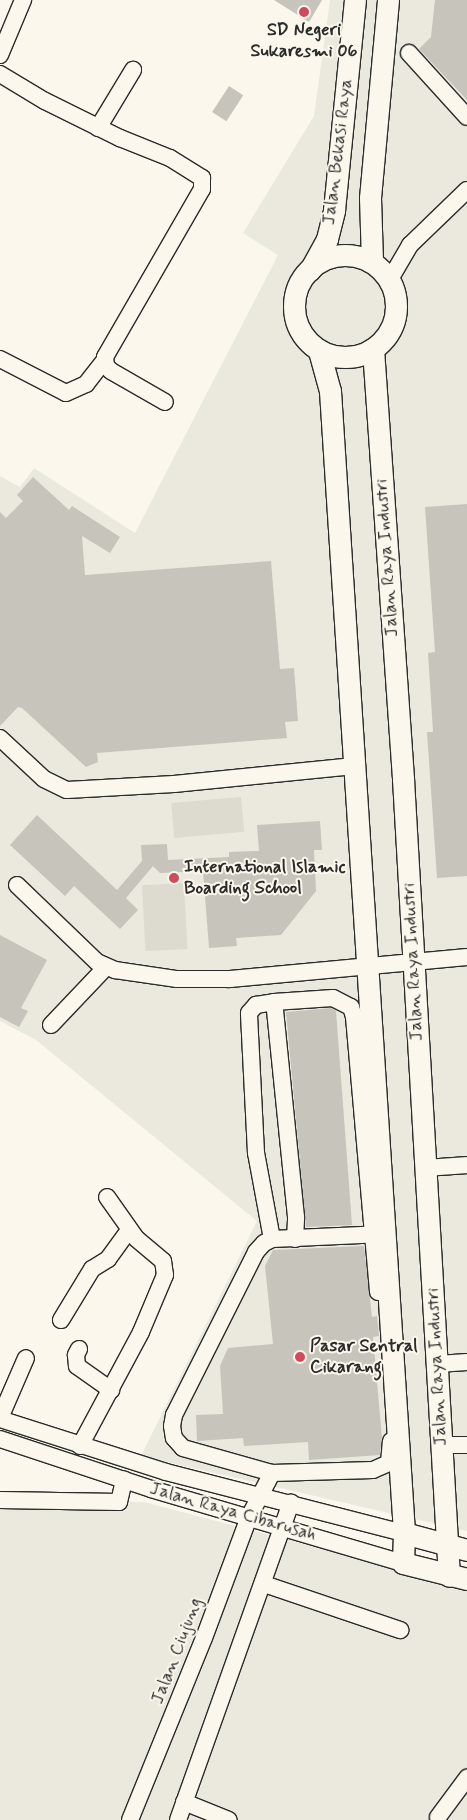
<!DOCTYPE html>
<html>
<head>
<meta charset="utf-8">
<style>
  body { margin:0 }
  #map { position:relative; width:467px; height:1820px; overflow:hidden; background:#fbf7ec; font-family:Mynerve,sans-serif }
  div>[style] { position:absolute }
  .built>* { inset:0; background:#ebe8de }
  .green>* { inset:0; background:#dddad0; transform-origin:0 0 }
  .building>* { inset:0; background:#c7c4bc; transform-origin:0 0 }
  .roads { filter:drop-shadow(1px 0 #2b2b2b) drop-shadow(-1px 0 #2b2b2b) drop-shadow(0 1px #2b2b2b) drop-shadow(0 -1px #2b2b2b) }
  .minor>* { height:16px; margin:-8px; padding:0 8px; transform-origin:8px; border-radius:8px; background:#fbf7ec }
  .major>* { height:21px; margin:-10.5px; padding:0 10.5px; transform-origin:10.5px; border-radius:10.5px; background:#fbf7ec }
  .major>.ring { margin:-10.5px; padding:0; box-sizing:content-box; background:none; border:21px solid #fbf7ec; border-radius:50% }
  .dots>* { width:14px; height:14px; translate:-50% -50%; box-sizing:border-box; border:2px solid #fbf7ec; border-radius:50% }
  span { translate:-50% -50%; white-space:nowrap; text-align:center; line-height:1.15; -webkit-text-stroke:4px #fbf7ec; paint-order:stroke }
  .poi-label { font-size:18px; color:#2b2b2b; font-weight:700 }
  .left { translate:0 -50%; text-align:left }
  .street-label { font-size:18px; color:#2b2b2b }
</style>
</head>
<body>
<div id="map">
  <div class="built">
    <div style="clip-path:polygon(330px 0,467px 0,467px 1531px,141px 1456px,257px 1221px,36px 1040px,0 1021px,0 476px,20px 487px,34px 468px,135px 533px,278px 255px,243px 233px,314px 116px)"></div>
    <div style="clip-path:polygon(0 1500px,144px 1502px,467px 1587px,467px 1820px,0 1820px)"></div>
  </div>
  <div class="green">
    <div style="left:241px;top:797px;width:35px;height:70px;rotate:85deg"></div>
    <div style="left:184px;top:883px;width:66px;height:42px;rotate:87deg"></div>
  </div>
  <div class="building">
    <div style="clip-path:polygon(274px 0,322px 0,309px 22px)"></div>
    <div style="clip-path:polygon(435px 0,467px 0,467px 100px,419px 49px,431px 37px)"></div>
    <div style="left:229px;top:86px;width:17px;height:31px;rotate:33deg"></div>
    <div style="clip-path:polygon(33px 477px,69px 510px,72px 506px,120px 537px,110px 553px,82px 536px,85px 575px,271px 561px,280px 669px,294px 668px,298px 721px,285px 722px,287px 738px,97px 753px,98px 762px,86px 767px,22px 708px,18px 707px,0 726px,0 512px,6px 518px,23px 501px,17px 495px)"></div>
    <div style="clip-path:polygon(467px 504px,467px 876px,437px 878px,427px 732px,433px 732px,428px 653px,435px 652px,425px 507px)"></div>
    <div style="clip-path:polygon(37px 815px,117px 890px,142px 861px,141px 845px,167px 844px,168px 860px,229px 857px,229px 852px,259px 851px,257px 825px,320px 821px,322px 850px,314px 850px,316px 891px,281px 935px,236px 938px,237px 946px,209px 948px,203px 871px,160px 873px,153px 866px,126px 898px,138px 910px,120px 929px,74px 886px,65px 896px,10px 845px)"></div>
    <div style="clip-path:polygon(0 935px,47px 960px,21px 1008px,28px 1011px,19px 1027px,0 1017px)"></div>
    <div style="clip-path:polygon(331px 1008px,336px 1011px,352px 1225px,306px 1227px,286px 1012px)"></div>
    <div style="clip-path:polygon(364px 1246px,372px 1317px,377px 1316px,379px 1336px,373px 1337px,382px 1438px,380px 1455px,309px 1460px,308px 1442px,244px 1446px,243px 1438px,197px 1441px,196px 1415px,223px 1414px,220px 1366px,228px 1348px,273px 1344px,265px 1266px,273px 1250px)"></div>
  </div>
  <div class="roads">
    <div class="minor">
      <div style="left:409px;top:53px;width:86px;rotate:47.8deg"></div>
      <div style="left:0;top:55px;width:60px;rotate:-67.3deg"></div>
      <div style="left:0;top:74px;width:52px;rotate:31deg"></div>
      <div style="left:45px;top:101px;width:84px;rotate:26.3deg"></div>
      <div style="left:120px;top:138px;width:54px;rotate:21.8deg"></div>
      <div style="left:170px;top:158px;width:38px;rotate:32deg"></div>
      <div style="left:202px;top:178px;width:11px;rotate:90deg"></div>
      <div style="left:202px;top:189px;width:194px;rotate:120deg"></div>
      <div style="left:105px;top:357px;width:9px;rotate:84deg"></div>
      <div style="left:106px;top:366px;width:7px;rotate:45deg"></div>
      <div style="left:111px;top:371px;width:62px;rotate:29.9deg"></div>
      <div style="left:98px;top:128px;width:68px;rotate:-58.9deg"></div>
      <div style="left:389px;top:281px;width:42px;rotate:-59.7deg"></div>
      <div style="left:410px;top:245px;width:79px;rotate:-44deg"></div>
      <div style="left:0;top:359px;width:74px;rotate:27.3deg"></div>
      <div style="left:66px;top:393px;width:22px;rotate:-24deg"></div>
      <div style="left:86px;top:384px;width:29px;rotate:-52deg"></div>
      <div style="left:0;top:738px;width:60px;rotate:43deg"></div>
      <div style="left:44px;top:779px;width:25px;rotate:26deg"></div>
      <div style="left:67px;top:790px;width:107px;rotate:-3.2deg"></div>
      <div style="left:174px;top:784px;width:181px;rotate:-5.7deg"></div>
      <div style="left:17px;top:885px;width:111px;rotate:43.9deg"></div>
      <div style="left:97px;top:962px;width:20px;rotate:24deg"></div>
      <div style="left:115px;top:970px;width:63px;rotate:8.3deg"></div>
      <div style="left:177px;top:979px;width:53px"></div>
      <div style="left:230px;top:979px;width:238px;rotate:-5.3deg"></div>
      <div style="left:51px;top:1025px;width:79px;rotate:-46.5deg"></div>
      <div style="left:426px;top:1168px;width:41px;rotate:-4.2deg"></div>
      <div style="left:384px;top:1234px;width:112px;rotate:177.4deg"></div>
      <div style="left:272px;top:1239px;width:9px;rotate:153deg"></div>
      <div style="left:264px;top:1243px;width:12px;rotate:132deg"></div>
      <div style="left:256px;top:1252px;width:182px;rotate:116.7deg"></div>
      <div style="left:174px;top:1415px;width:11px;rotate:100deg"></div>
      <div style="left:172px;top:1426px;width:12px;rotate:81deg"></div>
      <div style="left:174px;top:1438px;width:13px;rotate:48deg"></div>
      <div style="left:183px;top:1448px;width:92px;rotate:15.7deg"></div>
      <div style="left:272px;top:1473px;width:101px;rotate:-1.7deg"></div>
      <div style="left:373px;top:1470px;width:17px;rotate:-24deg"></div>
      <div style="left:389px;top:1463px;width:22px;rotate:-85deg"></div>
      <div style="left:272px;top:1239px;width:87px;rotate:-100.5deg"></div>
      <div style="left:256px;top:1153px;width:140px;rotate:-92.9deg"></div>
      <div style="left:249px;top:1013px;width:11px;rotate:-49deg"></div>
      <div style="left:256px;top:1005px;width:18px;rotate:-9deg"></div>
      <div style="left:295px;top:1239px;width:22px;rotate:-87deg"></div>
      <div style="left:296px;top:1217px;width:216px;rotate:-95.8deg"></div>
      <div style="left:274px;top:1002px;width:59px;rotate:-3.9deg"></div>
      <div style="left:333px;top:998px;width:20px;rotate:27deg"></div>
      <div style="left:351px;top:1007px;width:10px;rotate:73deg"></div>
      <div style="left:354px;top:1017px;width:276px;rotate:85deg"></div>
      <div style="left:61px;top:1320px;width:60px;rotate:-58.7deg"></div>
      <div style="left:92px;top:1269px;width:19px;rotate:-32deg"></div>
      <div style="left:108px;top:1259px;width:36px;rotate:-54deg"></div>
      <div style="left:79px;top:1349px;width:7px;rotate:117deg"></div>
      <div style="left:76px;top:1355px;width:11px;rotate:85deg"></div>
      <div style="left:77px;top:1366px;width:42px;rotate:35.2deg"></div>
      <div style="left:438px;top:1364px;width:29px;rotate:-4deg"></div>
      <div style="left:0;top:1418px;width:65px;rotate:-66.6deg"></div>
      <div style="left:0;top:1419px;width:174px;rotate:17.7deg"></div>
      <div style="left:166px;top:1472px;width:246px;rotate:14.4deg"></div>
      <div style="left:0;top:1439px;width:159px;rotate:18.3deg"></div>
      <div style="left:151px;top:1489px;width:263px;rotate:16.4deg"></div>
      <div style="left:441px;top:1445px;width:26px"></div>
      <div style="left:80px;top:1446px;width:129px;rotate:-61.8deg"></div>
      <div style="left:141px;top:1332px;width:62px;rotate:-67.2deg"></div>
      <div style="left:165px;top:1275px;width:14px;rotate:-98deg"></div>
      <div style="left:163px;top:1261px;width:35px;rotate:-140deg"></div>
      <div style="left:136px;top:1238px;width:50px;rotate:-125.3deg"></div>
      <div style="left:0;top:1500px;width:119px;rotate:1deg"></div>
      <div style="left:119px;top:1502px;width:23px;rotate:-77deg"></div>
      <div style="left:264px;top:1584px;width:144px;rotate:18.7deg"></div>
      <div style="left:184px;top:1802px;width:48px;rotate:21.8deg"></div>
      <div style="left:438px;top:1817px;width:49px;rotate:-53.4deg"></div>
      <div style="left:130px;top:1820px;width:196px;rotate:-67.9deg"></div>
      <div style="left:204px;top:1638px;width:129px;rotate:-69.6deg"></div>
      <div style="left:249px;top:1517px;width:50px;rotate:-62.4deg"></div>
      <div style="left:178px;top:1820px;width:337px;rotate:-70.4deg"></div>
    </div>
    <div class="major">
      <div class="ring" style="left:294px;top:255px;width:81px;height:81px"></div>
      <div style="left:372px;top:261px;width:63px;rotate:-91.8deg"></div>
      <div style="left:370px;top:198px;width:199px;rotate:-84.8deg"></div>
      <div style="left:310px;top:270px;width:35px;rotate:-61deg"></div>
      <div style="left:327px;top:239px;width:30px;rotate:-76deg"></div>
      <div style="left:334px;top:210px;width:211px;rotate:-84.3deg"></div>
      <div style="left:373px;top:349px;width:431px;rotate:86deg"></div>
      <div style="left:403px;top:779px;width:798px;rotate:86.7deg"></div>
      <div style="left:319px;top:351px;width:41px;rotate:74.6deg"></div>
      <div style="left:330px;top:391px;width:1144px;rotate:86.29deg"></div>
      <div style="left:404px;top:1533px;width:30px;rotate:92deg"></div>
      <div style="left:403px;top:1563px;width:66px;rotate:14deg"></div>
      <div style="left:404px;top:1533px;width:65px;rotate:15.1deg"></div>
    </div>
  </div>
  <div class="dots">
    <div style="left:304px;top:12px;background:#d1495b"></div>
    <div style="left:174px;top:878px;background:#d1495b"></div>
    <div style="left:300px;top:1357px;background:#d1495b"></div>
  </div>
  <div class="poi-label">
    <span style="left:304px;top:41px">SD Negeri<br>Sukaresmi 06</span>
    <span class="left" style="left:184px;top:878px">International Islamic<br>Boarding School</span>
    <span class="left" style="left:310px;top:1357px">Pasar Sentral<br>Cikarang</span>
  </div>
  <div class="street-label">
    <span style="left:338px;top:152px;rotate:-83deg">Jalan Bekasi Raya</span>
    <span style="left:387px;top:558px;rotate:-94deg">Jalan Raya Industri</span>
    <span style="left:413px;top:962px;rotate:-93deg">Jalan Raya Industri</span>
    <span style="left:437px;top:1367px;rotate:-93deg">Jalan Raya Industri</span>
    <span style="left:233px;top:1512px;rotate:16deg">Jalan Raya Cibarusah</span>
    <span style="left:177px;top:1651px;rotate:-69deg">Jalan Ciujung</span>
  </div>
</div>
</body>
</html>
